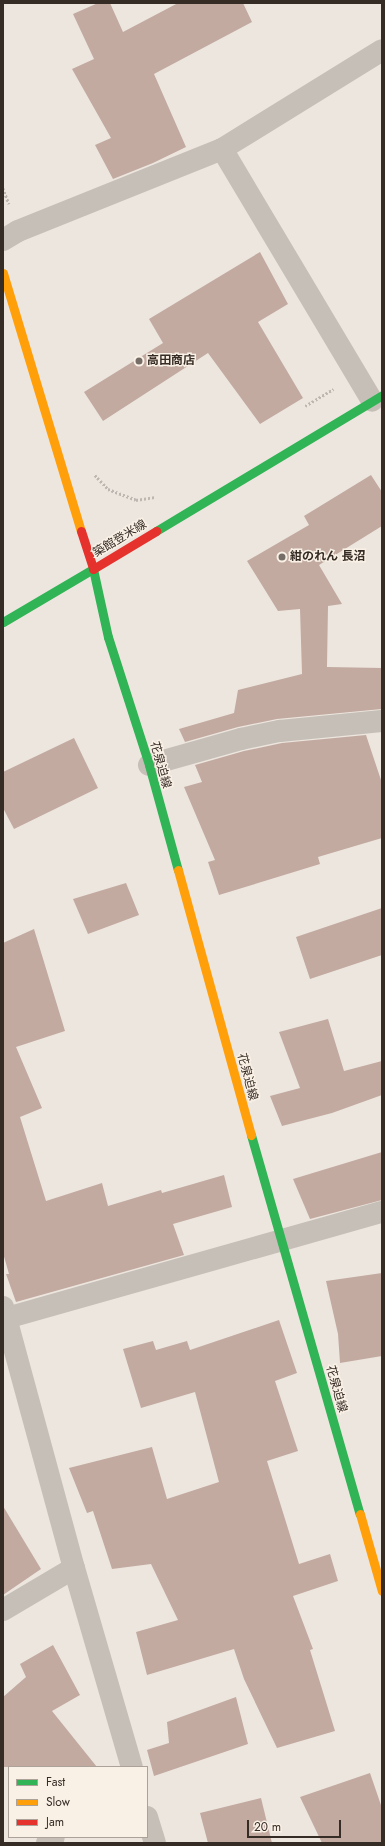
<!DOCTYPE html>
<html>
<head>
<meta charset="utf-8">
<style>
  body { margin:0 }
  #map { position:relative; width:385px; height:1846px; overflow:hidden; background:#ede6df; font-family:Jost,"Noto Sans JP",sans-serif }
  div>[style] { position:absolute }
  .building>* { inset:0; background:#c2aaa0 }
  .path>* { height:2.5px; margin-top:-1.25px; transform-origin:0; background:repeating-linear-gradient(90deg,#beb7b1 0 2px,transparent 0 4px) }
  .street>* { height:22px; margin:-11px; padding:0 11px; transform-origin:11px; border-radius:11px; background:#c6bfb8 }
  .fast>* { height:9px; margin:-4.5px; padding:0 4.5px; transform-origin:4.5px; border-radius:4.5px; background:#30b455 }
  .slow>* { height:9px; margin:-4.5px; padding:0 4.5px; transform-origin:4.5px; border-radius:4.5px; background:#ff9f0a }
  .jam>* { height:9px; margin:-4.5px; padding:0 4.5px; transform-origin:4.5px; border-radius:4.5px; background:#e5322d }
  .dots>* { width:11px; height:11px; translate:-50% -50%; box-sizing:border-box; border:2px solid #faf1e6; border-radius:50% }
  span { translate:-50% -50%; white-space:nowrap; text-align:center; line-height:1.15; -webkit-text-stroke:3px #faf1e6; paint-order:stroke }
  .poi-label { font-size:12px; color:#362c26; font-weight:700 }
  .left { translate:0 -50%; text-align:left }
  .street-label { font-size:12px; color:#362c26 }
  .frame { position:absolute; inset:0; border:4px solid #362c26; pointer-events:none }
  .legend { position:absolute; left:8px; top:1766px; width:140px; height:72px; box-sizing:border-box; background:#faf1e6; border:1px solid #aca299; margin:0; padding:5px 7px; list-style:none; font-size:12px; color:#362c26 }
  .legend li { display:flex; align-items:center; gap:8px; height:20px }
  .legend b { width:20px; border:1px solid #aca299 }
  .scale { position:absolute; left:247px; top:1820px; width:94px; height:18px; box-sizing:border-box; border:2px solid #362c26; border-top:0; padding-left:5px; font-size:12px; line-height:14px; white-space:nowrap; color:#362c26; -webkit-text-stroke:3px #faf1e6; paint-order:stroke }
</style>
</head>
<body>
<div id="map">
  <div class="building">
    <div style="clip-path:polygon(98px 3px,110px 3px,123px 32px,178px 3px,243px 3px,252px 22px,154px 74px,186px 147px,153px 163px,113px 179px,95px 145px,111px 138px,72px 69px,94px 59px,73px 14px)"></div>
    <div style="clip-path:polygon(260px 252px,288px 304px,258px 322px,303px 398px,260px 424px,208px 353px,103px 421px,84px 392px,163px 343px,149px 319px)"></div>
    <div style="clip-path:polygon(371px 475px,382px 492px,382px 526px,319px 565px,342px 604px,328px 606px,327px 667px,382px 668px,382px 709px,277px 719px,238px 727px,185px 742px,179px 729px,234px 713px,238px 690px,302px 674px,300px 609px,278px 611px,247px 561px,309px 525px,304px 516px)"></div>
    <div style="clip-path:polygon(366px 735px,382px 783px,382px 838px,318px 857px,320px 864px,219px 895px,208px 862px,215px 860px,184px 787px,202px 782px,195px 765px,244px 751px,282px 743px)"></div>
    <div style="clip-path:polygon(74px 738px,98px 788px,14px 829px,3px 808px,3px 772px)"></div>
    <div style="clip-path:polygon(126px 883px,139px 915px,88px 934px,73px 899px)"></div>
    <div style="clip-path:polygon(382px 908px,382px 955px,310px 979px,296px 937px)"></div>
    <div style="clip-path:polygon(34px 929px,65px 1031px,16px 1047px,42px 1108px,20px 1117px,46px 1201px,102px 1183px,108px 1206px,161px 1190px,162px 1193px,224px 1175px,232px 1207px,173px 1224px,184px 1255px,16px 1302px,6px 1274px,9px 1274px,3px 1253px,3px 943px)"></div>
    <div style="clip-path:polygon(328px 1019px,344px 1071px,382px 1061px,382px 1095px,332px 1113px,282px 1126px,270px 1096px,300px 1088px,279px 1032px)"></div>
    <div style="clip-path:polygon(382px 1152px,382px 1200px,310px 1219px,293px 1179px)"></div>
    <div style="clip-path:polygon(382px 1273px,382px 1356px,340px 1363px,338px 1334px,326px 1281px)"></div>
    <div style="clip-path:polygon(279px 1320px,297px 1373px,275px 1381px,298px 1451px,267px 1461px,299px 1564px,330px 1554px,338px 1581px,293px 1596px,313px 1649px,310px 1650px,335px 1731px,277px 1748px,244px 1679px,234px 1649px,147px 1675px,136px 1632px,178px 1620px,151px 1564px,112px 1569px,93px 1511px,87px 1513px,69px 1468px,152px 1447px,167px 1499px,219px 1482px,195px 1392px,141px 1408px,123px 1349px,153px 1341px,156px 1350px,187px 1341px,190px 1350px)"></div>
    <div style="clip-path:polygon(3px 1506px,41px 1569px,3px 1595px)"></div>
    <div style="clip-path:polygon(53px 1645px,80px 1695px,52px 1711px,97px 1767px,3px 1767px,3px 1697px,26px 1677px,20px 1664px)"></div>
    <div style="clip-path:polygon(236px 1697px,248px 1744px,154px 1776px,147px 1750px,169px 1743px,167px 1722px)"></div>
    <div style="clip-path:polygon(370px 1773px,382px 1808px,382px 1843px,322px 1843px,300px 1797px)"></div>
    <div style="clip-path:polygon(261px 1798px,272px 1843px,208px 1843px,200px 1813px)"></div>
  </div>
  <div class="path">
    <div style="left:3px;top:188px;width:17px;rotate:69deg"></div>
    <div style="left:305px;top:406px;width:33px;rotate:-31deg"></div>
    <div style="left:95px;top:475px;width:19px;rotate:47deg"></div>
    <div style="left:108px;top:489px;width:30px;rotate:21deg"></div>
    <div style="left:136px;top:500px;width:20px;rotate:-9deg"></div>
  </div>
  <div class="street">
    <div style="left:222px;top:149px;width:293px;rotate:59.2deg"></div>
    <div style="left:3px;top:240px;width:17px;rotate:-31deg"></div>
    <div style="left:18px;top:231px;width:220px;rotate:-21.9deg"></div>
    <div style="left:222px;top:149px;width:188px;rotate:-31.7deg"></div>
    <div style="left:149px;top:765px;width:96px;rotate:-15.8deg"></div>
    <div style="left:241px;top:739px;width:40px;rotate:-12deg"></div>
    <div style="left:280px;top:731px;width:102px;rotate:-5.6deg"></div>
    <div style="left:3px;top:1307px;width:270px;rotate:74.8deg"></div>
    <div style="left:74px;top:1568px;width:207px;rotate:73.8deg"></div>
    <div style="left:3px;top:1319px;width:394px;rotate:-15.8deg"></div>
    <div style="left:3px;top:1610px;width:82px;rotate:-30.6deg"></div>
    <div style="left:147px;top:1817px;width:27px;rotate:73deg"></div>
    <div style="left:47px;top:1843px;width:9px;rotate:-41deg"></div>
  </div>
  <div class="fast">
    <div style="left:156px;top:531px;width:264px;rotate:-31deg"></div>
    <div style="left:3px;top:622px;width:104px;rotate:-30.5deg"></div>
    <div style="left:93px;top:569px;width:70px;rotate:77.6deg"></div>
    <div style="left:108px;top:637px;width:134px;rotate:72.2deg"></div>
    <div style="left:149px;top:765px;width:109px;rotate:74.6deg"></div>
    <div style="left:251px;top:1135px;width:394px;rotate:74deg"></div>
  </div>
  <div class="slow">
    <div style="left:3px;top:273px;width:270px;rotate:73.2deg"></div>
    <div style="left:178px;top:870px;width:275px;rotate:74.6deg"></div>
    <div style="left:360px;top:1514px;width:80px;rotate:74.1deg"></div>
  </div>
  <div class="jam">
    <div style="left:81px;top:531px;width:40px;rotate:72deg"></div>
    <div style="left:93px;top:569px;width:74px;rotate:-31.1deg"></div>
  </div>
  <div class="dots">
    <div style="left:139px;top:361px;background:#766d67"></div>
    <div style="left:282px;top:557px;background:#766d67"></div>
  </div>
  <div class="poi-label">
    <span class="left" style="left:147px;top:361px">高田商店</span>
    <span class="left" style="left:290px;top:557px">紺のれん 長沼</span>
  </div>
  <div class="street-label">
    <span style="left:120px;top:539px;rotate:-31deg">築館登米線</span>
    <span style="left:160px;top:765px;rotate:74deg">花泉迫線</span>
    <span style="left:247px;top:1077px;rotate:75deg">花泉迫線</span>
    <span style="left:336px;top:1389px;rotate:74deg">花泉迫線</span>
  </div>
  <div class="frame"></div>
  <ul class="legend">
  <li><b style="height:5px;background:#30b455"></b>Fast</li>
  <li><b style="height:5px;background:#ff9f0a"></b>Slow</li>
  <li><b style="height:5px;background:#e5322d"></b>Jam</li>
  </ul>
  <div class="scale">20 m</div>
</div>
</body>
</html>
